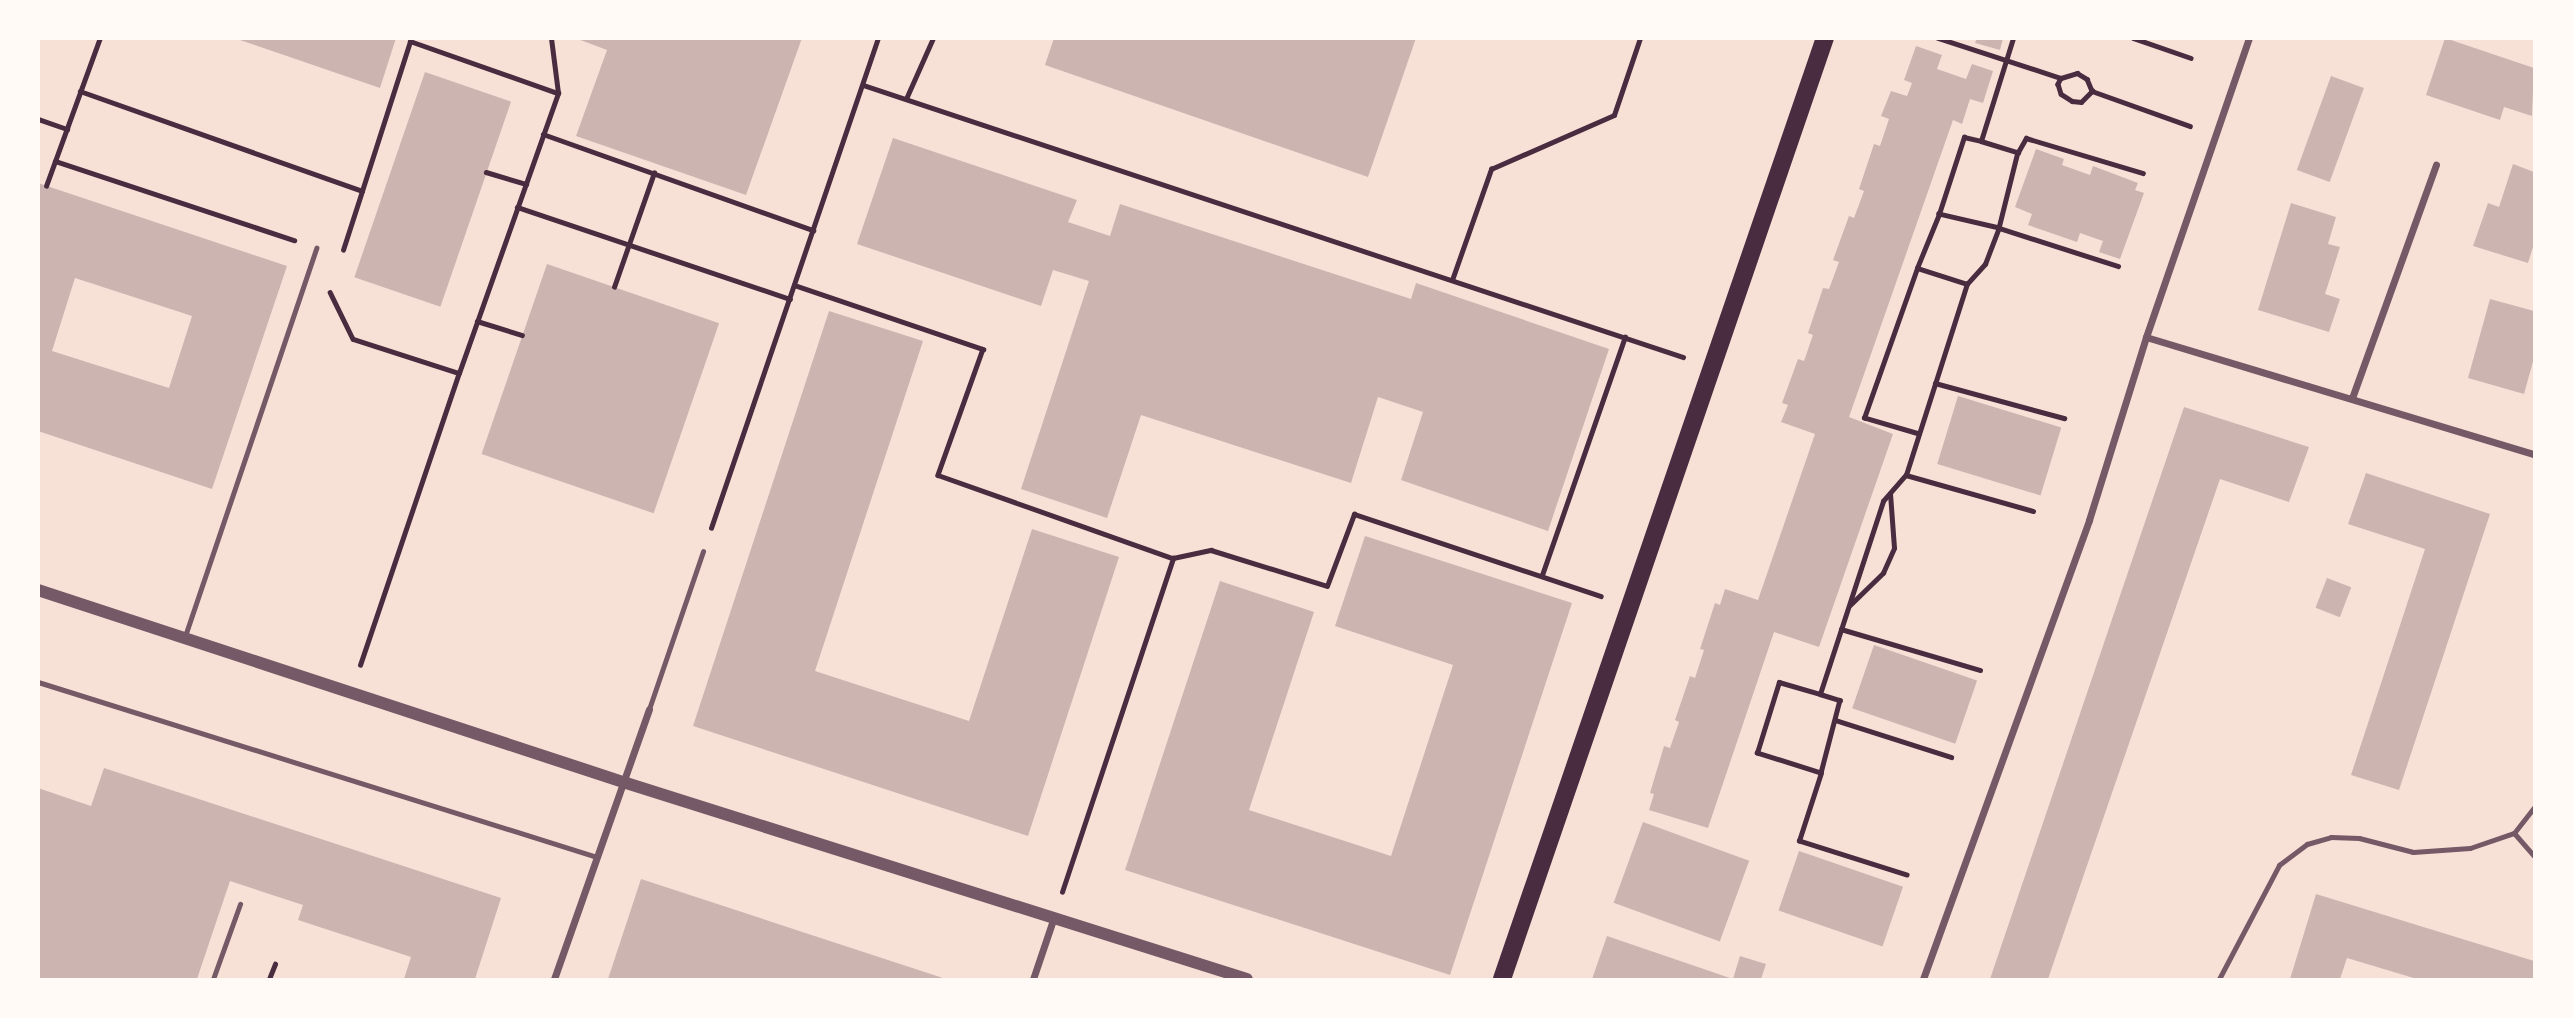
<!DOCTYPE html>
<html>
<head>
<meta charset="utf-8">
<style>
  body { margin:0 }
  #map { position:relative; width:2573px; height:1018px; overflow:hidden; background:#f7e1d7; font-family:Mulish,sans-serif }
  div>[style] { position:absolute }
  .building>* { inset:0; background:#ccb4b1; transform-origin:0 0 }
  .path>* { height:4.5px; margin:-2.25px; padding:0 2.25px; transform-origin:2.25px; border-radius:2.25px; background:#4a2c40 }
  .service>* { height:5px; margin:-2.5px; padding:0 2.5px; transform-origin:2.5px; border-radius:2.5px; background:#755966 }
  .minor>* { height:7px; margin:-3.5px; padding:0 3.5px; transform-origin:3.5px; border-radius:3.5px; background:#755966 }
  .tertiary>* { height:12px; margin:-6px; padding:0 6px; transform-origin:6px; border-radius:6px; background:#755966 }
  .primary>* { height:18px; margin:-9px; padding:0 9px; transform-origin:9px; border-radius:9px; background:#4a2c40 }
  span { translate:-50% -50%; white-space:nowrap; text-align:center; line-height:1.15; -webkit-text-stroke:5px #fffaf5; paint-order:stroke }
  .frame { position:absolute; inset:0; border:40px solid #fffaf5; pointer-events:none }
</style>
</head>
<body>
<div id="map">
  <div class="building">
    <div style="clip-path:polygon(234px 38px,396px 38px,380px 88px)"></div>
    <div style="clip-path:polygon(575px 38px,802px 38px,746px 195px,576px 136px,607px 50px)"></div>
    <div style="clip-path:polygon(1054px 38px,1416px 38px,1368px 177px,1045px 65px)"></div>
    <div style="clip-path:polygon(1977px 38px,2003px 38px,2000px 50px,1975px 43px)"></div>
    <div style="clip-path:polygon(2445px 38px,2534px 68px,2532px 116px,2504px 107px,2500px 120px,2426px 95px)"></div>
    <div style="clip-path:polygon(1916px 46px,1942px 55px,1937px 69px,1966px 79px,1972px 64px,1993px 71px,1983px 103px,1970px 99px,1962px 124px,1953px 120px,1849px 417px,1893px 434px,1819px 647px,1774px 632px,1708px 828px,1649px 810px,1654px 794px,1650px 793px,1664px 746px,1670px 748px,1679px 722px,1675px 720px,1690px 676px,1695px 678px,1704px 650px,1700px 649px,1715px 603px,1720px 605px,1725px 589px,1758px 600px,1815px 434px,1781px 422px,1788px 405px,1782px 403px,1798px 359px,1804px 361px,1813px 335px,1808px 333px,1823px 288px,1829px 289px,1839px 262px,1833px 260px,1849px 216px,1854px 218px,1864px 191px,1859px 189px,1874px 144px,1880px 146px,1889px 119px,1881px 116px,1891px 91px,1907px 96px,1912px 83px,1904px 80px)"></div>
    <div style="left:425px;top:72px;width:91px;height:217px;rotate:19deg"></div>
    <div style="left:2331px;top:76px;width:35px;height:100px;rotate:20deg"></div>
    <div style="clip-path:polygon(893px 138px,1077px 200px,1068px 222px,1110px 236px,1120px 204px,1411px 299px,1416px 283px,1609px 349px,1548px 531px,1401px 480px,1423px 412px,1378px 397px,1351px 483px,1141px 415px,1107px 518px,1021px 489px,1089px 281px,1053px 270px,1041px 306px,857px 244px)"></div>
    <div style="clip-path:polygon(2036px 149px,2064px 159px,2062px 165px,2090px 175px,2093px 166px,2138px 183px,2135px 190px,2144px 193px,2120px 259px,2099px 252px,2103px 241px,2080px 233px,2077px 242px,2028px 225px,2032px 214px,2015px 207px)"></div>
    <div style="clip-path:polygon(2513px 164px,2534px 172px,2534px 244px,2528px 263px,2473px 246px,2488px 203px,2499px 207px)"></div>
    <div style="clip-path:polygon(evenodd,38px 183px,287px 266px,212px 489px,38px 431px,38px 183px,75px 278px,192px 316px,169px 388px,52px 351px,75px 278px)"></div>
    <div style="clip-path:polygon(2291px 203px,2336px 217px,2328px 244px,2340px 247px,2325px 294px,2340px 299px,2329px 332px,2258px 310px)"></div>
    <div style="left:547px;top:264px;width:182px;height:201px;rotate:19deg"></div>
    <div style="clip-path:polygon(2490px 299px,2534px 311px,2534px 358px,2524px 394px,2468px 378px)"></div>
    <div style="clip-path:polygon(829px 311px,923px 341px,815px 671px,969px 721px,1032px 529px,1119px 557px,1028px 836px,693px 726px)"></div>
    <div style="left:1958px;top:396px;width:108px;height:71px;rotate:17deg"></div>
    <div style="clip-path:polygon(2184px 407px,2309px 447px,2289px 502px,2220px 479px,2048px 979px,1990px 979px)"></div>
    <div style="clip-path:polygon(2366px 473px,2490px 514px,2399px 790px,2351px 775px,2425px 549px,2348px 524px)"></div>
    <div style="clip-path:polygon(1365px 536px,1572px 603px,1450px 975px,1125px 870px,1220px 581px,1314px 612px,1249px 810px,1391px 856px,1453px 665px,1335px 626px)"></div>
    <div style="left:2327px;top:578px;width:26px;height:32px;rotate:21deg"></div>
    <div style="left:1874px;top:645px;width:109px;height:67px;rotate:19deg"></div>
    <div style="clip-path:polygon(104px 768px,501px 898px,475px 979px,404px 979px,411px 957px,298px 920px,303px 905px,230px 881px,197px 979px,38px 979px,38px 788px,91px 806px)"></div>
    <div style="left:1643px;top:822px;width:113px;height:86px;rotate:20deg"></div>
    <div style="left:1799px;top:851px;width:110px;height:63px;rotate:19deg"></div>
    <div style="clip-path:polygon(641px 879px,946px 979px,608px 979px)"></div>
    <div style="clip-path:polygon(2316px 894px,2534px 961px,2534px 979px,2417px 979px,2347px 958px,2340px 979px,2290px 979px)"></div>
    <div style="clip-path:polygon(1607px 936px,1733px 979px,1740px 956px,1766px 964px,1761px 979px,1592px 979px)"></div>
  </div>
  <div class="path">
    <div style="left:1938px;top:38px;width:129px;rotate:18deg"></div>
    <div style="left:2061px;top:78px;width:17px;rotate:-17deg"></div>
    <div style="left:2077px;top:73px;width:12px;rotate:31deg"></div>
    <div style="left:2087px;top:79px;width:13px;rotate:67deg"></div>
    <div style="left:2092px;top:91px;width:104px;rotate:19.7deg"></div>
    <div style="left:2133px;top:38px;width:61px;rotate:19deg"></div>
    <div style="left:410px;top:41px;width:157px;rotate:19.4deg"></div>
    <div style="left:2061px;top:78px;width:7px;rotate:117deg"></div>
    <div style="left:2058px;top:84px;width:10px;rotate:73deg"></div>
    <div style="left:2061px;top:94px;width:13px;rotate:32deg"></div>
    <div style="left:2072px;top:101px;width:9px;rotate:6deg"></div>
    <div style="left:2081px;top:102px;width:16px;rotate:-45deg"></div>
    <div style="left:863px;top:85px;width:864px;rotate:18.35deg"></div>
    <div style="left:80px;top:91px;width:299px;rotate:19.5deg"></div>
    <div style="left:362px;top:191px;width:161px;rotate:-72.2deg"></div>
    <div style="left:906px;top:99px;width:67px;rotate:-66.1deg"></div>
    <div style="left:38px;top:119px;width:31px;rotate:19deg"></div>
    <div style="left:543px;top:134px;width:287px;rotate:19.6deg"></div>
    <div style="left:1981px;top:141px;width:39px;rotate:17deg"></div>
    <div style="left:2018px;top:152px;width:78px;rotate:104deg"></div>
    <div style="left:1999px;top:228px;width:125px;rotate:17.7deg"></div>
    <div style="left:2018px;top:152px;width:16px;rotate:-60deg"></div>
    <div style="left:2026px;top:138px;width:122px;rotate:16.7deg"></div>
    <div style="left:55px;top:161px;width:252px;rotate:18.3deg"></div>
    <div style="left:486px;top:172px;width:42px;rotate:16.7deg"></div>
    <div style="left:46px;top:186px;width:158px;rotate:-70deg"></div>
    <div style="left:517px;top:207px;width:288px;rotate:18.6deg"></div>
    <div style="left:343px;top:250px;width:62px;rotate:-72.1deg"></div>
    <div style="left:1917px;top:268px;width:58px;rotate:-67.8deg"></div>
    <div style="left:1452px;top:280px;width:118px;rotate:-70.6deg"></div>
    <div style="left:1491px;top:169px;width:134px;rotate:-23.7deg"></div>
    <div style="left:1614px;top:115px;width:81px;rotate:-71.3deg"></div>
    <div style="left:794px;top:285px;width:200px;rotate:18.7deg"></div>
    <div style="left:983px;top:349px;width:134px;rotate:109.7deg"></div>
    <div style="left:938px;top:475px;width:249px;rotate:19.5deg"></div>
    <div style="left:614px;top:287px;width:121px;rotate:-70.7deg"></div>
    <div style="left:330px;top:292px;width:52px;rotate:63.9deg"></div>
    <div style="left:353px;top:339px;width:111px;rotate:17.8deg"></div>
    <div style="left:459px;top:373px;width:297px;rotate:-70.5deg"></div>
    <div style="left:558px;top:93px;width:55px;rotate:-97.3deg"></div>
    <div style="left:477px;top:321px;width:47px;rotate:17.3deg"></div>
    <div style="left:1935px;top:383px;width:134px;rotate:15.2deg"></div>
    <div style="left:1919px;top:434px;width:57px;rotate:-163.8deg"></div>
    <div style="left:1864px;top:418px;width:159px;rotate:-70.5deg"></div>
    <div style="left:1917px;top:268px;width:52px;rotate:17.7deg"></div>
    <div style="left:1906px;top:475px;width:132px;rotate:15.8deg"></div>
    <div style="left:711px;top:528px;width:518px;rotate:-71.18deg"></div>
    <div style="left:1542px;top:575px;width:252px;rotate:-70.8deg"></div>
    <div style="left:1850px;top:605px;width:46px;rotate:-44.1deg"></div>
    <div style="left:1883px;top:573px;width:27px;rotate:-66deg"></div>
    <div style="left:1894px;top:548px;width:54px;rotate:-94.2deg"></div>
    <div style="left:1841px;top:629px;width:145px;rotate:16.4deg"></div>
    <div style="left:360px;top:665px;width:308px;rotate:-71.3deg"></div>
    <div style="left:1820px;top:694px;width:21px;rotate:17deg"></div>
    <div style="left:1840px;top:700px;width:75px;rotate:104.6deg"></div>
    <div style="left:1835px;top:720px;width:122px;rotate:17.7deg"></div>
    <div style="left:1907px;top:875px;width:113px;rotate:-162.5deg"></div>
    <div style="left:1799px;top:841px;width:71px;rotate:-72.1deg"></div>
    <div style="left:1821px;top:773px;width:67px;rotate:-162.6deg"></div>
    <div style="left:1757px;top:753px;width:74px;rotate:-72.8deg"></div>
    <div style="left:1779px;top:682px;width:43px;rotate:16.3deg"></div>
    <div style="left:1820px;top:694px;width:203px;rotate:-71.9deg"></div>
    <div style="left:1883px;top:501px;width:35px;rotate:-49deg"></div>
    <div style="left:1906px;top:475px;width:201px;rotate:-72.3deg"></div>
    <div style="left:1967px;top:284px;width:27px;rotate:-48deg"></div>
    <div style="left:1985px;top:264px;width:39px;rotate:-69deg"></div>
    <div style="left:1999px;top:228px;width:62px;rotate:-166.9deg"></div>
    <div style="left:1939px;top:214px;width:81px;rotate:-72deg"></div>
    <div style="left:1964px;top:137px;width:17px;rotate:13deg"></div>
    <div style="left:1981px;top:141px;width:108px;rotate:-72.7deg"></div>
    <div style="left:1062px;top:892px;width:352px;rotate:-71.6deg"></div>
    <div style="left:1173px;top:558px;width:39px;rotate:-12deg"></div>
    <div style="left:1211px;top:550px;width:121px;rotate:17.2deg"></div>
    <div style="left:1327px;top:586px;width:77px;rotate:-69.4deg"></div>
    <div style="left:1354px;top:514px;width:260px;rotate:18.4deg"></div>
    <div style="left:269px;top:979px;width:16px;rotate:-68deg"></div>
  </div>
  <div class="service">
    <div style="left:185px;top:636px;width:410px;rotate:-71.3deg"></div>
    <div style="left:38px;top:682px;width:586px;rotate:17.38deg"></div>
    <div style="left:649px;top:709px;width:167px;rotate:-71.1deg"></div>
    <div style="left:2514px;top:833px;width:30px;rotate:49deg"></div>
    <div style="left:213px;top:979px;width:80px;rotate:-70.2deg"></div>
    <div style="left:2219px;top:979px;width:129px;rotate:-62.2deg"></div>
    <div style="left:2279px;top:865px;width:35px;rotate:-37deg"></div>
    <div style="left:2307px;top:844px;width:25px;rotate:-16deg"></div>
    <div style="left:2331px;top:837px;width:28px;rotate:2deg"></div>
    <div style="left:2359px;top:838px;width:56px;rotate:14.5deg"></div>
    <div style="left:2413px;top:852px;width:57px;rotate:-4deg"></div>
    <div style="left:2470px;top:848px;width:46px;rotate:-18.8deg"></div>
    <div style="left:2514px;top:833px;width:33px;rotate:-52deg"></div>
  </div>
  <div class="minor">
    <div style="left:2146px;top:337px;width:405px;rotate:16.8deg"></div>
    <div style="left:2352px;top:398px;width:248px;rotate:-70.2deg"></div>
    <div style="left:554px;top:979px;width:286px;rotate:-70.6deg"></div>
    <div style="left:1033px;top:979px;width:65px;rotate:-71.3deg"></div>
    <div style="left:1923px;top:979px;width:488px;rotate:-70.1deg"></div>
    <div style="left:2089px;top:520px;width:192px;rotate:-72.7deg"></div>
    <div style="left:2146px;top:337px;width:316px;rotate:-71deg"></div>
  </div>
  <div class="tertiary">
    <div style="left:38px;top:590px;width:616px;rotate:18.17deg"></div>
    <div style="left:623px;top:782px;width:654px;rotate:17.52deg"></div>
  </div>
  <div class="primary">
    <div style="left:1502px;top:979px;width:995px;rotate:-71.06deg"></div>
  </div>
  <div class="frame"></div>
</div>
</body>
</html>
